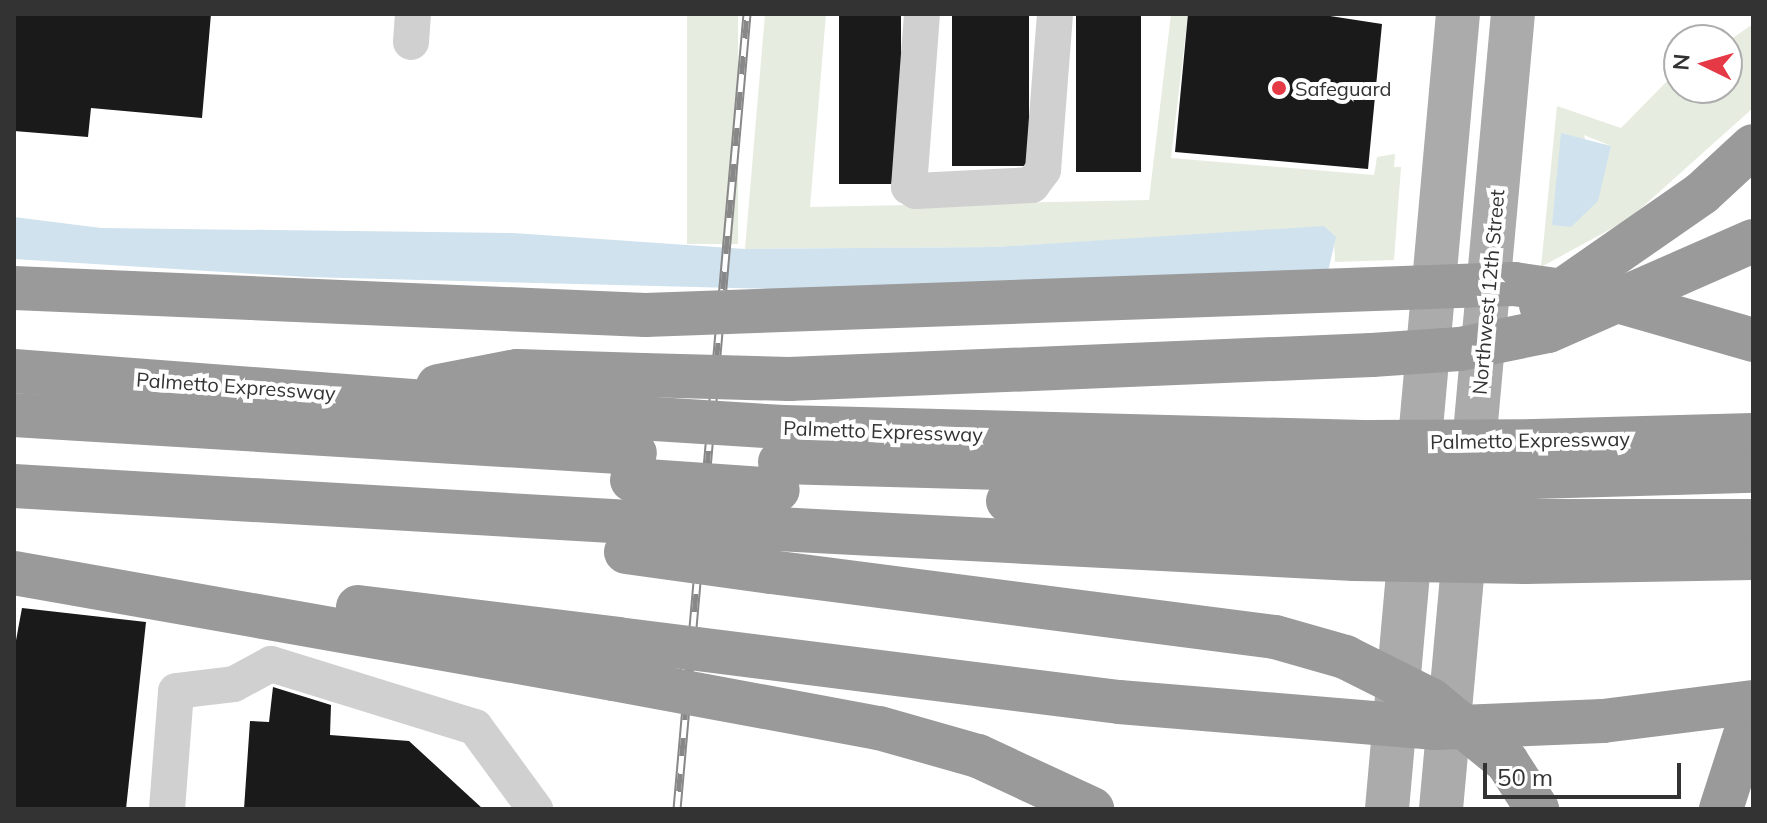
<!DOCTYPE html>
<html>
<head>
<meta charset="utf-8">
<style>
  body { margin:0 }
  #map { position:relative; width:1767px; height:823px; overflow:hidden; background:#fff; font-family:Mulish,sans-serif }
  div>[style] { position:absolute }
  .green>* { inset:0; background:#e6ecdf; transform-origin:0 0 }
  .water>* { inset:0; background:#cfe2ee }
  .building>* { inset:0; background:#1a1a1a; transform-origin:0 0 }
  .minor>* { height:36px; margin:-18px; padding:0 18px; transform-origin:18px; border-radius:18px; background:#d0d0d0 }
  .major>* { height:44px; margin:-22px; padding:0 22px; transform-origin:22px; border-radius:22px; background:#ababab }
  .highway>* { height:44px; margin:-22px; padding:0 22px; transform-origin:22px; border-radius:22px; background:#9a9a9a }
  .rail>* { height:9px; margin-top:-4.5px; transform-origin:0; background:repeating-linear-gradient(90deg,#fff 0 18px,#888 0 36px); box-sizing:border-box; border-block:2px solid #888 }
  .highway-bridge>* { height:44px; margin:-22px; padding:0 22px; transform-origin:22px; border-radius:22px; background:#9a9a9a }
  .dots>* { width:22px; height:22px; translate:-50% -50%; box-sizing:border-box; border:4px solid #fff; border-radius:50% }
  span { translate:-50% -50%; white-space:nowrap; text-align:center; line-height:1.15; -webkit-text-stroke:8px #fff; paint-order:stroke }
  .poi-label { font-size:20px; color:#333 }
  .left { translate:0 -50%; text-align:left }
  .street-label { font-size:20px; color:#333 }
  .frame { position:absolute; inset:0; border:16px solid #333; pointer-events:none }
  .north { position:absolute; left:1663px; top:24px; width:80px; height:80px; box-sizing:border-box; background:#fff; border:2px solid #adadad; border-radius:50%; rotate:275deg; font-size:22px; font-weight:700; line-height:32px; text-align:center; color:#333 }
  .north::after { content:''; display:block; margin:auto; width:28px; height:36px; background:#e63946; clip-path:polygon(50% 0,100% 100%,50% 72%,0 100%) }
  .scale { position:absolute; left:1483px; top:763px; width:198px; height:36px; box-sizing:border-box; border:4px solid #333; border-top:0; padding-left:10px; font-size:24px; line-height:28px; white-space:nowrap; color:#333; -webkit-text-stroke:6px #fff; paint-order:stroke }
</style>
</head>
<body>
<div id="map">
  <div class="green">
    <div style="left:687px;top:14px;width:51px;height:230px"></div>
    <div style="clip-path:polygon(765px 14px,826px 14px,810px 207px,1149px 200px,1171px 14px,1188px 14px,1171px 158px,1374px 175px,1377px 157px,1395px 154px,1394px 167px,1401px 167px,1394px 260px,1335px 262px,1334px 242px,1300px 230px,995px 247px,745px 249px)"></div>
    <div style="clip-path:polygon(evenodd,1753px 24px,1753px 108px,1629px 219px,1541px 267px,1557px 106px,1621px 128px,1679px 69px,1679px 88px,1727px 88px,1727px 42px,1753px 24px,1584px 135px,1611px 146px,1599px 194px,1584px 135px)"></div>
  </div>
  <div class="water">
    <div style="clip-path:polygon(1561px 133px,1611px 146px,1598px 201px,1571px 227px,1552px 225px)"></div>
    <div style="clip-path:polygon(14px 217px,101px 228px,513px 233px,745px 249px,995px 247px,1324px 226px,1336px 237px,1327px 276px,971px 294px,306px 277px,14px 259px)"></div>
  </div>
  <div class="building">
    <div style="clip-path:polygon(16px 14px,211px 14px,202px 118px,91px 108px,88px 137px,14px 131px)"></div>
    <div style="left:839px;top:14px;width:62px;height:170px"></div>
    <div style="left:952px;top:14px;width:77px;height:152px"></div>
    <div style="left:1076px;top:14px;width:65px;height:158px"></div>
    <div style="clip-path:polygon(1188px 14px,1317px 14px,1382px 24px,1368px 169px,1175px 152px)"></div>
    <div style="clip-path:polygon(22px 608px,146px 622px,126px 809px,14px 809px,14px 651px)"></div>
    <div style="clip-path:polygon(273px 687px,331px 705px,330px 735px,409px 741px,483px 809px,244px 809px,250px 721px,269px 722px)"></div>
  </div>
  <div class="minor">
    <div style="left:922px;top:14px;width:173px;rotate:94.3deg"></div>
    <div style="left:909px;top:187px;width:8px;rotate:30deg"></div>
    <div style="left:916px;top:191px;width:116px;rotate:-3deg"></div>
    <div style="left:1032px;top:185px;width:19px;rotate:-54deg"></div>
    <div style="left:1043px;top:170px;width:156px;rotate:-85.6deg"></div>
    <div style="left:411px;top:42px;width:28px;rotate:-86deg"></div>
    <div style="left:167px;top:809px;width:118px;rotate:-85.6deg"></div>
    <div style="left:176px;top:691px;width:58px;rotate:-6.9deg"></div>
    <div style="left:234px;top:684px;width:42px;rotate:-28.4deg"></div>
    <div style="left:271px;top:664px;width:214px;rotate:17.2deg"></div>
    <div style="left:475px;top:727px;width:102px;rotate:53.8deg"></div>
  </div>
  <div class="major">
    <div style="left:1387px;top:809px;width:798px;rotate:-84.9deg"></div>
    <div style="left:1441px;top:809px;width:798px;rotate:-84.83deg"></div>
  </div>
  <div class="highway">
    <div style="left:14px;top:288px;width:632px;rotate:2.45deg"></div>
    <div style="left:1541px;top:305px;width:196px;rotate:-34.8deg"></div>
    <div style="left:1702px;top:193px;width:69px;rotate:-42.7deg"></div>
    <div style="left:1548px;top:331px;width:224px;rotate:-23.7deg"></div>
    <div style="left:14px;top:371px;width:627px;rotate:4.3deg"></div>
    <div style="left:789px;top:379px;width:583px;rotate:-2.36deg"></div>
    <div style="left:438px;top:386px;width:80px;rotate:-10.8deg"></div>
    <div style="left:517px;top:371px;width:126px;rotate:1.8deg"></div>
    <div style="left:14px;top:415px;width:622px;rotate:3.5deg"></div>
    <div style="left:783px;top:427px;width:581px;rotate:1.48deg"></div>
    <div style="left:1535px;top:441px;width:218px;rotate:-1.6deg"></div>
    <div style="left:780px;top:462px;width:578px;rotate:1.59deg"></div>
    <div style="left:1533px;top:477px;width:220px;rotate:-1.6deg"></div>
    <div style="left:14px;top:486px;width:616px;rotate:3.35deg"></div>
    <div style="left:1008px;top:501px;width:347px;rotate:2.6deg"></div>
    <div style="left:1528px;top:521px;width:225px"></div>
    <div style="left:777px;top:529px;width:578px;rotate:2.98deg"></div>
    <div style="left:1525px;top:562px;width:228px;rotate:-1deg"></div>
    <div style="left:771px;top:572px;width:508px;rotate:7.35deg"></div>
    <div style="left:1275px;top:637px;width:73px;rotate:15.9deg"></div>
    <div style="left:14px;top:573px;width:609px;rotate:10.02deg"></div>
    <div style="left:358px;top:607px;width:262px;rotate:7deg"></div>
    <div style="left:1507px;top:762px;width:56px;rotate:57.4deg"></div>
    <div style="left:1721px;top:809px;width:104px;rotate:-72.1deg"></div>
  </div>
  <div class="rail">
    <div style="left:677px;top:809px;width:798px;rotate:-84.97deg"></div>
  </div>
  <div class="highway-bridge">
    <div style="left:645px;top:315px;width:870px;rotate:-2.04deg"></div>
    <div style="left:1514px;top:284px;width:91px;rotate:8.2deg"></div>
    <div style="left:1604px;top:297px;width:155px;rotate:16.1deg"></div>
    <div style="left:1372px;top:355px;width:88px;rotate:-3.9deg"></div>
    <div style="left:1460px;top:349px;width:90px;rotate:-11.6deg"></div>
    <div style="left:643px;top:375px;width:146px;rotate:1.6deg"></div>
    <div style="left:639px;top:418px;width:144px;rotate:3.6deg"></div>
    <div style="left:1364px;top:442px;width:171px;rotate:-0.3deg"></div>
    <div style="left:1358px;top:478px;width:175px;rotate:-0.3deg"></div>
    <div style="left:632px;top:480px;width:146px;rotate:3.9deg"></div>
    <div style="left:1355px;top:517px;width:173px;rotate:1.3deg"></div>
    <div style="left:629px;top:522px;width:148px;rotate:2.7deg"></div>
    <div style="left:626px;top:552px;width:146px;rotate:7.9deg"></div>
    <div style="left:1354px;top:559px;width:171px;rotate:1deg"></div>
    <div style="left:618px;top:639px;width:505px;rotate:7.17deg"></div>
    <div style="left:1119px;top:702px;width:318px;rotate:4.7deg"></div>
    <div style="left:1436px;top:728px;width:167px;rotate:-2.4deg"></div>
    <div style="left:1603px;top:721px;width:151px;rotate:-7.2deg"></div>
    <div style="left:1345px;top:657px;width:96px;rotate:26.6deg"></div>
    <div style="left:1431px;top:700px;width:98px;rotate:39.2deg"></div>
    <div style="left:614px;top:679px;width:269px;rotate:10.5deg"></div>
    <div style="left:879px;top:728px;width:103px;rotate:15.8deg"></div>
    <div style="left:978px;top:756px;width:126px;rotate:24.9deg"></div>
  </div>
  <div class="dots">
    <div style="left:1279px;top:88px;background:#e63946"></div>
  </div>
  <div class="poi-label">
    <span class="left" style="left:1295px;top:88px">Safeguard</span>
  </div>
  <div class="street-label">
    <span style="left:1488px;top:292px;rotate:-85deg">Northwest 12th Street</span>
    <span style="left:236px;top:386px;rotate:4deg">Palmetto Expressway</span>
    <span style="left:883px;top:431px;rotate:2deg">Palmetto Expressway</span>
    <span style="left:1530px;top:440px;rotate:-1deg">Palmetto Expressway</span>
  </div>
  <div class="frame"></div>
  <div class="north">N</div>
  <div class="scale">50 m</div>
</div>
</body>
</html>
